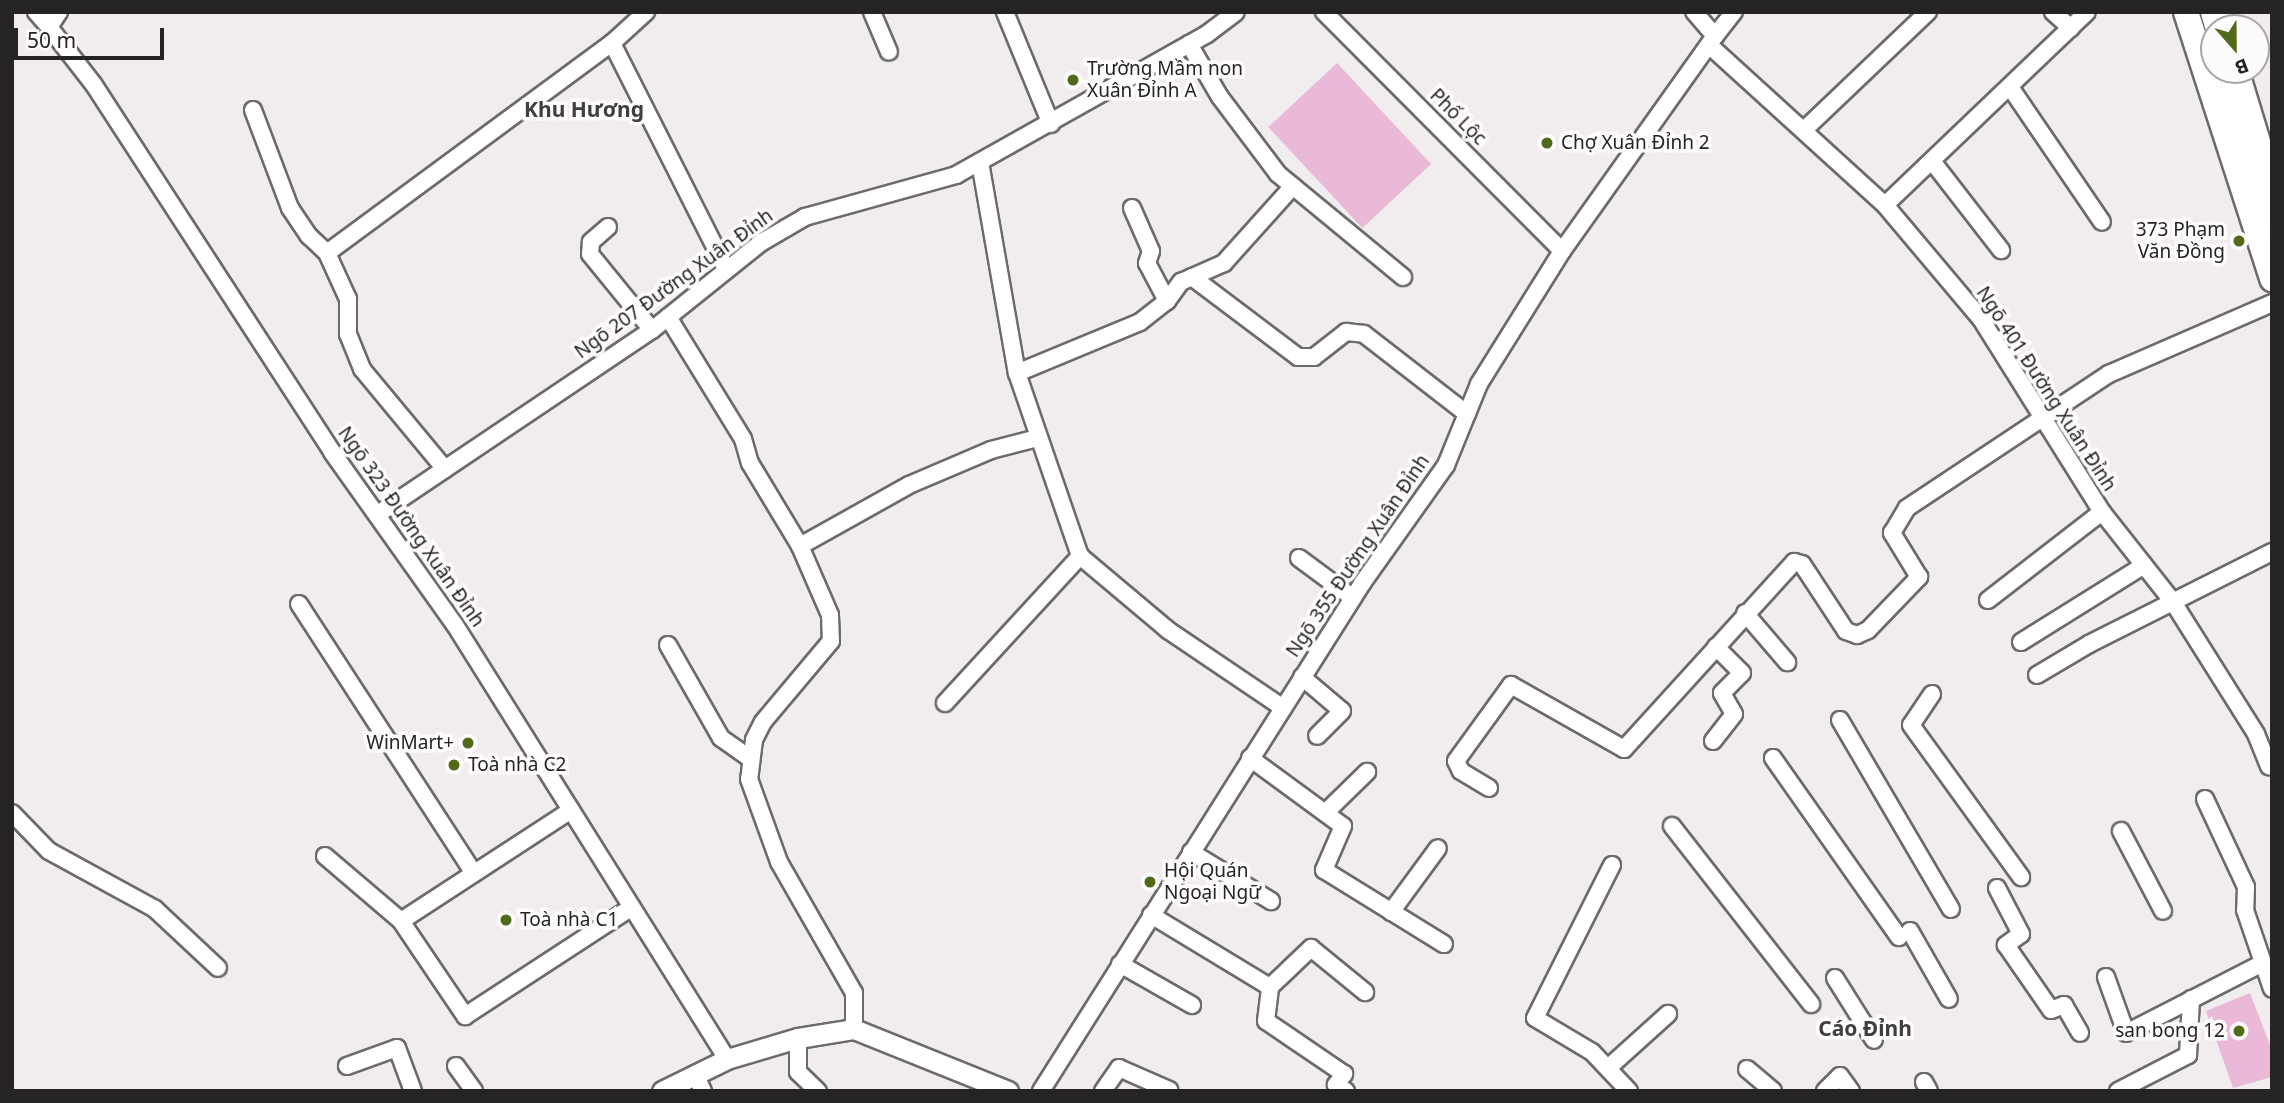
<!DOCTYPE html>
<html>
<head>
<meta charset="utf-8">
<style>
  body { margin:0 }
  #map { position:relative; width:2284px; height:1103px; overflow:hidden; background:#f1edef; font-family:"Noto Sans",sans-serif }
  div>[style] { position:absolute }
  .green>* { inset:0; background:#eab9d7; transform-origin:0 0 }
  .roads { filter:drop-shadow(2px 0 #6d6a6c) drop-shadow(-2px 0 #6d6a6c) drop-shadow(0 2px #6d6a6c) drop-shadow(0 -2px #6d6a6c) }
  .minor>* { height:16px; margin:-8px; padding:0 8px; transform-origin:8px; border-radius:8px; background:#fff }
  .tertiary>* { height:19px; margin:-9.5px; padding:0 9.5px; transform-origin:9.5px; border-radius:9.5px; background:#fff }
  .primary>* { height:24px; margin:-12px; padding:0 12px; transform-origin:12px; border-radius:12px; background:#fff }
  .motorway>* { height:30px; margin:-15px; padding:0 15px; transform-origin:15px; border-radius:15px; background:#fff }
  .dots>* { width:19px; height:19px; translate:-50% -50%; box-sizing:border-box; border:4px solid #fefbfd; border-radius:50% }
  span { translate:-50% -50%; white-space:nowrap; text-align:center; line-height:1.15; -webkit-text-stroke:7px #fefbfd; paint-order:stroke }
  .poi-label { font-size:19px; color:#252324 }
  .left { translate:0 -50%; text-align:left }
  .right { translate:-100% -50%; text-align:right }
  .street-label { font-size:19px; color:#252324 }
  .neighbourhood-label { font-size:21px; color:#403e3f; font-weight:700 }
  .frame { position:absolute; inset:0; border:14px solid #252324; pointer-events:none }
  .north { position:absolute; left:2200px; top:14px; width:70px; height:70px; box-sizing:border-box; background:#fefbfd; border:2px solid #a7a5a6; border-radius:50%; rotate:159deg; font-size:19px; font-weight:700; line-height:28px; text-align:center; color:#252324 }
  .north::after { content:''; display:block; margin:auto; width:24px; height:32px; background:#516a1a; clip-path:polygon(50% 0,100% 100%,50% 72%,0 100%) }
  .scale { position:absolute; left:14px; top:28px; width:150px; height:32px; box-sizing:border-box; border:4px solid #252324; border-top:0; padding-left:9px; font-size:21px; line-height:24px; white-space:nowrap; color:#252324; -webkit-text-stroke:5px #fefbfd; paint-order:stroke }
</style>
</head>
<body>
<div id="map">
  <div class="green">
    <div style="left:1337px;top:63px;width:138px;height:94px;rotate:47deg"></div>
    <div style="clip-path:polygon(2250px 993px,2272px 1050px,2272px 1077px,2233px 1088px,2206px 1011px)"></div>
  </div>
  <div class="roads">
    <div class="minor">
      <div style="left:36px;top:12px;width:20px;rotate:49deg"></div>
      <div style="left:59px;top:12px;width:18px;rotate:124deg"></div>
      <div style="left:49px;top:27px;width:73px;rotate:52.2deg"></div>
      <div style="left:94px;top:85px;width:437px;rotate:57deg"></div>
      <div style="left:332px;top:452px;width:212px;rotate:54.6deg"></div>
      <div style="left:455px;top:625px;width:512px;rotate:57.92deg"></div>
      <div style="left:872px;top:12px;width:43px;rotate:67deg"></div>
      <div style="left:1005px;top:12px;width:121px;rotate:67.7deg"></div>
      <div style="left:1324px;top:12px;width:337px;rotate:45.1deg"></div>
      <div style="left:2053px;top:12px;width:24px;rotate:42deg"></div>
      <div style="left:1715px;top:36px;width:31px;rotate:-52deg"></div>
      <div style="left:612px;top:43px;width:253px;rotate:63.2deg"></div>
      <div style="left:1189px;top:44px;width:61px;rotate:59.7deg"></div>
      <div style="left:1220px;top:97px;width:96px;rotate:53deg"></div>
      <div style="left:1278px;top:174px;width:162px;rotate:39.5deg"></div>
      <div style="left:1709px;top:45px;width:238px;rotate:42.3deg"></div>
      <div style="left:1885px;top:205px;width:149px;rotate:49.9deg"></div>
      <div style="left:1981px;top:319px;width:228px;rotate:57.9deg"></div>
      <div style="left:2102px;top:512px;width:115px;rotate:51.7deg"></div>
      <div style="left:2173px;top:602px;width:156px;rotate:57.8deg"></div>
      <div style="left:2256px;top:734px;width:35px;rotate:68deg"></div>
      <div style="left:2010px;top:87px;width:163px;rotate:55.7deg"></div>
      <div style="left:253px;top:110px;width:105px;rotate:69.3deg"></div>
      <div style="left:290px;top:208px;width:34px;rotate:56deg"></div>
      <div style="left:309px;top:236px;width:25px;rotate:43deg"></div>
      <div style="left:327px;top:253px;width:51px;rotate:65.5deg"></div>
      <div style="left:348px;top:299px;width:35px;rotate:90deg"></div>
      <div style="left:348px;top:334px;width:38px;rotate:68deg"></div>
      <div style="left:362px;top:369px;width:130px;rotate:50.3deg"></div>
      <div style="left:1805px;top:129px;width:170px;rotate:-43.6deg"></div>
      <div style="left:1932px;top:161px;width:113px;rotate:52.2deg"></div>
      <div style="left:980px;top:162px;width:214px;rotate:80.1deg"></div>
      <div style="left:1017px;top:373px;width:194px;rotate:71deg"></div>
      <div style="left:1080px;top:556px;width:115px;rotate:40.1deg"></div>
      <div style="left:1168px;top:630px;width:139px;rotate:34.1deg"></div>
      <div style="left:1885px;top:205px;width:279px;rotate:-43.7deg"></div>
      <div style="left:1132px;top:208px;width:47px;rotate:66.2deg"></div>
      <div style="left:1151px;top:251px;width:13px;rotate:108deg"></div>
      <div style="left:1147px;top:263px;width:43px;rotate:62.2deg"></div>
      <div style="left:608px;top:227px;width:23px;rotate:139deg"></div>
      <div style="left:591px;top:242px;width:12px;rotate:95deg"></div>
      <div style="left:590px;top:254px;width:98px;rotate:50.8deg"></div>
      <div style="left:327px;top:253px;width:354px;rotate:-36.4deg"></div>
      <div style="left:612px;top:43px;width:46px;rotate:-42.4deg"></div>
      <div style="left:1192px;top:277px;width:133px;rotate:37deg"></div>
      <div style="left:1298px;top:357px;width:16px"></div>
      <div style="left:1314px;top:357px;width:41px;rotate:-38deg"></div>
      <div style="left:1346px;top:332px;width:18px;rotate:6deg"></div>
      <div style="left:1364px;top:334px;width:130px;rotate:37.8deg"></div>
      <div style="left:668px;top:317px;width:143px;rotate:58.4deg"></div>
      <div style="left:743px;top:439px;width:25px;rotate:74deg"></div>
      <div style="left:750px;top:463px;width:97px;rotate:58.9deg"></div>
      <div style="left:800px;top:546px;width:75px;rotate:66.5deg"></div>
      <div style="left:830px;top:615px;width:26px;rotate:88deg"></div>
      <div style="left:831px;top:641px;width:106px;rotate:130deg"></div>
      <div style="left:763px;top:722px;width:20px;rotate:117deg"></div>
      <div style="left:754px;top:740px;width:39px;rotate:97deg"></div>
      <div style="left:749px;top:779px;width:88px;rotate:70.1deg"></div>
      <div style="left:779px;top:862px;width:151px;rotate:60.2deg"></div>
      <div style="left:854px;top:993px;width:36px;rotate:90deg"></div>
      <div style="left:1017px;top:373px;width:133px;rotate:-22.5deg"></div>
      <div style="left:1140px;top:322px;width:34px;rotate:-38deg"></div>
      <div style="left:1167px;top:301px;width:24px;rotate:-54deg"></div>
      <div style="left:1181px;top:282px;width:47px;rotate:-23.8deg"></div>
      <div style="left:1224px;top:263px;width:103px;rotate:-48.1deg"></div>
      <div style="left:378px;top:514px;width:330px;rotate:-33.9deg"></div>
      <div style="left:652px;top:330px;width:141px;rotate:-38.7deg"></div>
      <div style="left:762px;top:242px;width:50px;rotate:-30.2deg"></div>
      <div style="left:805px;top:217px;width:157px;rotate:-15.5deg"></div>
      <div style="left:956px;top:175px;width:288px;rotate:-29.3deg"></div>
      <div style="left:1207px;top:34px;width:36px;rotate:-37deg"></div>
      <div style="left:800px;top:546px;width:125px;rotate:-29.2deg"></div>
      <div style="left:909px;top:485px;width:89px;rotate:-23.1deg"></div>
      <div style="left:991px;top:450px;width:48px;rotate:-14.6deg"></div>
      <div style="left:1299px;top:558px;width:67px;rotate:36.5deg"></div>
      <div style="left:1988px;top:600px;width:144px;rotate:-37.7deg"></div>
      <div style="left:299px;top:604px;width:321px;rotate:57deg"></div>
      <div style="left:1745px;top:613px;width:65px;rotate:49.4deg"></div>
      <div style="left:2021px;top:642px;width:145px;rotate:-32deg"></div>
      <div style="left:668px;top:645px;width:107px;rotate:60.3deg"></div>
      <div style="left:721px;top:738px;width:35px;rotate:35deg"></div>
      <div style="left:2037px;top:675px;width:61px;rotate:-30.8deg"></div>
      <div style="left:2089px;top:644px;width:205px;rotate:-26.7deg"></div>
      <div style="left:1302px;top:677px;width:52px;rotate:40.4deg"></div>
      <div style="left:1342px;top:711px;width:35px;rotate:135deg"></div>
      <div style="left:1932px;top:694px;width:37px;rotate:124deg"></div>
      <div style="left:1911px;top:725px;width:188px;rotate:54.1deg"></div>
      <div style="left:945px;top:703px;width:200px;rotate:-47.4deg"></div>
      <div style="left:1840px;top:720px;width:219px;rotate:59.6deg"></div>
      <div style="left:1713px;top:741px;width:34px;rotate:-52deg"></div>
      <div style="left:1734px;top:714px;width:24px;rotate:-120deg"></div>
      <div style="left:1722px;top:693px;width:28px;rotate:-45deg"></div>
      <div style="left:1742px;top:673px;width:37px;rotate:-135deg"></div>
      <div style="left:1250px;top:758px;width:115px;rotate:36.2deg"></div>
      <div style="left:1343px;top:826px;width:48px;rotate:113.4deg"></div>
      <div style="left:1324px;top:870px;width:141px;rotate:31.7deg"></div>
      <div style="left:1773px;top:758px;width:219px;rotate:54.9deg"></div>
      <div style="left:1489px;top:788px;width:33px;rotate:-149deg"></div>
      <div style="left:1461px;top:771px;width:11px;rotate:-117deg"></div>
      <div style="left:1456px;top:761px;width:94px;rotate:-54.1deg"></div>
      <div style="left:1511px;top:685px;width:130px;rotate:29.5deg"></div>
      <div style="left:1624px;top:749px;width:253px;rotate:-47.7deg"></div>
      <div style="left:1794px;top:562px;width:8px;rotate:14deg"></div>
      <div style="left:1802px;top:564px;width:80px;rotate:56.7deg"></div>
      <div style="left:1846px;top:631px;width:12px;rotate:20deg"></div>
      <div style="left:1857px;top:635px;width:12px;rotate:-24deg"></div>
      <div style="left:1868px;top:630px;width:74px;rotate:-46.1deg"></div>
      <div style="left:1919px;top:577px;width:52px;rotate:-121.5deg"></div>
      <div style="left:1892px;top:533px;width:29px;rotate:-59deg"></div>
      <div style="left:1907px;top:508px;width:242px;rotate:-33.6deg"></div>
      <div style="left:2109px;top:374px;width:178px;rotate:-23.5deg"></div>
      <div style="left:2205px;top:799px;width:97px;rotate:65deg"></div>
      <div style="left:2246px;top:887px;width:23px;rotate:92deg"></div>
      <div style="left:2245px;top:910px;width:83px;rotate:71.1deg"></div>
      <div style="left:12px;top:813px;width:53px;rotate:45.8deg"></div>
      <div style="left:49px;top:851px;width:121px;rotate:28.7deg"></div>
      <div style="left:155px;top:909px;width:86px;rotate:43.1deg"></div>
      <div style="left:1325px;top:813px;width:59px;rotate:-44.3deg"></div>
      <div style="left:1672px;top:826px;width:226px;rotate:52deg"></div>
      <div style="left:2121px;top:831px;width:90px;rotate:62.3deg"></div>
      <div style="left:1191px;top:852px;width:94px;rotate:31.5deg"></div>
      <div style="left:325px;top:856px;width:100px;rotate:40.5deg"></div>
      <div style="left:401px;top:921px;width:115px;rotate:56deg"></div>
      <div style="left:465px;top:1016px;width:199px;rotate:-33.1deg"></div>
      <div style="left:1612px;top:865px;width:171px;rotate:116.7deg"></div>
      <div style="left:1535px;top:1018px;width:66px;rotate:30.8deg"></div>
      <div style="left:1592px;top:1052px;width:54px;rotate:46.5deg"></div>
      <div style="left:1997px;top:888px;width:52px;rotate:62.4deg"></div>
      <div style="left:2021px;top:934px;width:19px;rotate:144deg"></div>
      <div style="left:2006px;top:945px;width:79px;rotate:55.3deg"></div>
      <div style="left:2051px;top:1010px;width:14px;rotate:-21deg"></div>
      <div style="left:2064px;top:1005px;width:32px;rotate:60deg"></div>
      <div style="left:1391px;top:912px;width:79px;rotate:-53.7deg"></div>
      <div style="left:1151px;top:915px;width:139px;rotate:31.2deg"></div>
      <div style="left:401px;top:921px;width:203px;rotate:-33.1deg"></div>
      <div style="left:1910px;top:931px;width:78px;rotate:60.2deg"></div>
      <div style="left:1120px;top:964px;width:83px;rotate:29.7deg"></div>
      <div style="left:2106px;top:977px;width:59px;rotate:70.3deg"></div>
      <div style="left:2126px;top:1033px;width:154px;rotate:-27.1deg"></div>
      <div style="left:1835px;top:978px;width:73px;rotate:57.8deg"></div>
      <div style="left:798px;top:1038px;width:34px;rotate:90deg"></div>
      <div style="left:798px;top:1072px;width:28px;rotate:44deg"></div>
      <div style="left:347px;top:1066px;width:53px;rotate:-19.8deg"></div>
      <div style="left:397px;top:1048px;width:46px;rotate:69.6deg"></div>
      <div style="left:456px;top:1066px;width:31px;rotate:54deg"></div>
      <div style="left:1608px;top:1068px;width:81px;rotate:-42deg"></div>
      <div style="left:1747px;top:1069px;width:34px;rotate:40deg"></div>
      <div style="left:695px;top:1074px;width:19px;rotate:65deg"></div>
      <div style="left:1924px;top:1082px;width:10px;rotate:61deg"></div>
      <div style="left:1041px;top:1091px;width:602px;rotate:-57.68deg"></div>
      <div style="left:1363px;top:582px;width:143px;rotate:-54.6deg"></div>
      <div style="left:1446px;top:465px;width:87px;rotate:-67.8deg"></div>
      <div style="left:1479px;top:384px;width:157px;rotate:-58deg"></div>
      <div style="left:1562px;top:251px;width:264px;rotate:-54.6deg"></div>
      <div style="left:1715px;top:36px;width:32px;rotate:-131deg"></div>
      <div style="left:1103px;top:1091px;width:28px;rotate:-55deg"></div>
      <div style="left:1119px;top:1068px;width:55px;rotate:23.7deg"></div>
      <div style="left:1346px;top:1091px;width:12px;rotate:-149deg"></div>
      <div style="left:1336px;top:1085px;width:14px;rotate:-54deg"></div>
      <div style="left:1344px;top:1074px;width:94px;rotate:-145.8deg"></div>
      <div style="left:1266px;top:1021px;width:34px;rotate:-83deg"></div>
      <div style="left:1270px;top:987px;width:57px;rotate:-43.6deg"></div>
      <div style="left:1311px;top:948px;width:70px;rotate:39.2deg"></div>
      <div style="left:1825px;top:1091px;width:21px;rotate:-45deg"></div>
      <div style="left:1840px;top:1076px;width:19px;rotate:54deg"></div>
      <div style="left:2118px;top:1091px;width:79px;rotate:-27.2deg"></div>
      <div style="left:2188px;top:1055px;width:56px;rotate:-86.9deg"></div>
    </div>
    <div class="tertiary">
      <div style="left:662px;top:1091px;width:72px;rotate:-26.2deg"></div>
      <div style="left:727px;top:1059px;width:74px;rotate:-16.5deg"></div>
      <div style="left:798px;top:1038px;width:57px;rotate:-9.1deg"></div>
      <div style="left:854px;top:1029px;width:166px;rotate:21.9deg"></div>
    </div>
    <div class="primary">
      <div style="left:2186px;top:12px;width:281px;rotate:72.1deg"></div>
      <div style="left:2260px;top:181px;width:41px;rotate:72.9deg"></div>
    </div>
    <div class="motorway">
      <div style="left:2216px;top:12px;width:17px;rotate:73deg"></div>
      <div style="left:2233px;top:70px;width:134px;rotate:73.1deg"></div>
    </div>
  </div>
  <div class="dots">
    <div style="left:1073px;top:80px;background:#516a1a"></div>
    <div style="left:1547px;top:143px;background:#516a1a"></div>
    <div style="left:2239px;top:241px;background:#516a1a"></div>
    <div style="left:468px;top:743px;background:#516a1a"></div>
    <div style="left:454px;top:765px;background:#516a1a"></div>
    <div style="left:1150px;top:882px;background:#516a1a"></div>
    <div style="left:506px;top:920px;background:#516a1a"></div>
    <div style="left:2239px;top:1031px;background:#516a1a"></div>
  </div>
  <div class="poi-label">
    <span class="left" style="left:1087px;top:80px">Trường Mầm non<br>Xuân Đỉnh A</span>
    <span class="left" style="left:1561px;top:143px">Chợ Xuân Đỉnh 2</span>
    <span class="right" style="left:2225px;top:241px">373 Phạm<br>Văn Đồng</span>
    <span class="right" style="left:454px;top:743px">WinMart+</span>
    <span class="left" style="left:468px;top:765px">Toà nhà C2</span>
    <span class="left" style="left:1164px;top:882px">Hội Quán<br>Ngoại Ngữ</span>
    <span class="left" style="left:520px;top:920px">Toà nhà C1</span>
    <span class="right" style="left:2225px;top:1031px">san bong 12</span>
  </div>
  <div class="street-label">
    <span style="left:1458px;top:117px;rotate:45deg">Phố Lộc</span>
    <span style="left:674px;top:284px;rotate:-36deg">Ngõ 207 Đường Xuân Đỉnh</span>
    <span style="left:2046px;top:389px;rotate:57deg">Ngõ 401 Đường Xuân Đỉnh</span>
    <span style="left:411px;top:527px;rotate:55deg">Ngõ 323 Đường Xuân Đỉnh</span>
    <span style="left:1358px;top:556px;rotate:-56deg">Ngõ 355 Đường Xuân Đỉnh</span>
  </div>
  <div class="neighbourhood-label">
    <span style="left:584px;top:109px">Khu Hương</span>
    <span style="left:1865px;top:1028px">Cáo Đỉnh</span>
  </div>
  <div class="frame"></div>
  <div class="north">B</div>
  <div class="scale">50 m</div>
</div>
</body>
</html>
